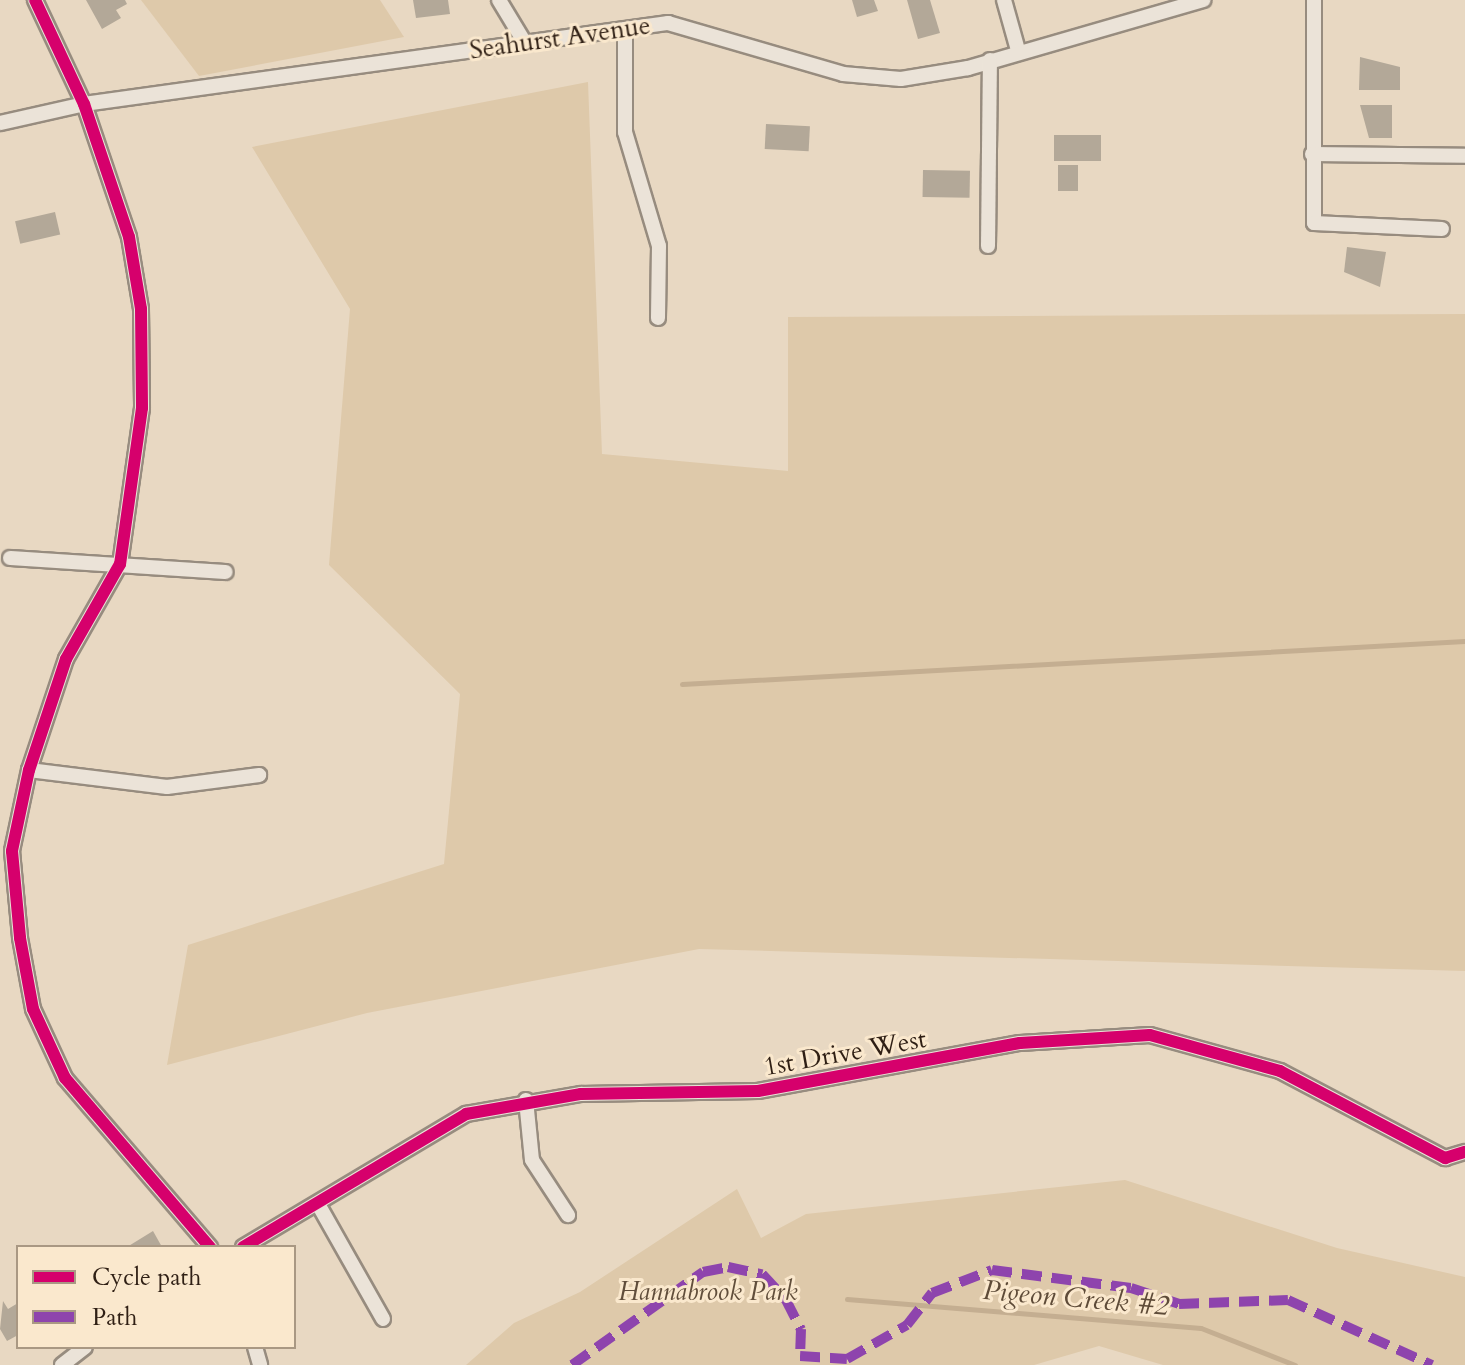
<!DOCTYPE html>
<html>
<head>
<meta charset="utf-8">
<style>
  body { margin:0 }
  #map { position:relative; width:1465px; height:1365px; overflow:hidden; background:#e8d8c2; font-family:Cardo,serif }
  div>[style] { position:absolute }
  .green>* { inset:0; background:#dec9aa }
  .stream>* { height:5px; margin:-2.5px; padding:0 2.5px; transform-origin:2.5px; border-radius:2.5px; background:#c4ae91 }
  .building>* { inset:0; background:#b3a898; transform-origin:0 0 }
  .roads { filter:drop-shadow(2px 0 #978c7f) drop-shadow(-2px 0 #978c7f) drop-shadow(0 2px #978c7f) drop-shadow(0 -2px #978c7f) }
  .street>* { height:14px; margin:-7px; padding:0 7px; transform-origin:7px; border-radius:7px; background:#ebe3d8 }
  .quiet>* { height:10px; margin-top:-5px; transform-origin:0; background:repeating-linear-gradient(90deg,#8e44ad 0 20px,transparent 0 30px) }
  .cycleway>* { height:12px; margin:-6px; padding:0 6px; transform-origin:6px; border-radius:6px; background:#d6006c }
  span { translate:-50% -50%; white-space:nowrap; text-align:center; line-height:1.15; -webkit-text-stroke:6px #fae8cd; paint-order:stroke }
  .street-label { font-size:26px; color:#2f1f14 }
  .park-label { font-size:26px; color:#614e3b; font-style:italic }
  .water-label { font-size:28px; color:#5e4b38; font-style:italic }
  .legend { position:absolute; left:16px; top:1245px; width:280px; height:104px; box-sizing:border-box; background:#fae8cd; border:2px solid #a99883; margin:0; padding:10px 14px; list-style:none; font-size:24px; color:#2f1f14 }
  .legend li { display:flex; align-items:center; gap:16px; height:40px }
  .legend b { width:40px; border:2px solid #a99883 }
</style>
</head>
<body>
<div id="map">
  <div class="green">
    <div style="clip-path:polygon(141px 0,380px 0,404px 37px,199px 76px)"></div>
    <div style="clip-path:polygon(588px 82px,602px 454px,788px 471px,788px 317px,1465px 314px,1465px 971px,699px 949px,367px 1013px,167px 1065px,188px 945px,444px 864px,460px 694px,329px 565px,350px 309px,252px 147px)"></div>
    <div style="clip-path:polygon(1125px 1180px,1337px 1248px,1465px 1277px,1465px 1365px,1163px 1365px,1099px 1346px,1034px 1365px,466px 1365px,514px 1323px,580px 1292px,737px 1189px,761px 1238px,806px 1214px)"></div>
  </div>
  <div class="stream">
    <div style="left:682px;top:684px;width:784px;rotate:-3.14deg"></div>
    <div style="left:847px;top:1299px;width:355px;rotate:4.7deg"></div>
    <div style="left:1201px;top:1328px;width:101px;rotate:21.5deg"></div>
  </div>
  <div class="building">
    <div style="clip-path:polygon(86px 0,125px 0,127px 4px,116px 10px,121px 18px,102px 29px)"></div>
    <div style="clip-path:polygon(413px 0,448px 0,450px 14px,416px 18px)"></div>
    <div style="clip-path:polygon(852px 0,874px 0,878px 11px,857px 17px)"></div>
    <div style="clip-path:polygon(907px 0,930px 0,940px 33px,918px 39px)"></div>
    <div style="clip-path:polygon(1360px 57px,1400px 67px,1400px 90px,1359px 90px)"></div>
    <div style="clip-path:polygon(1360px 105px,1392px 105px,1392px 138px,1369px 138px)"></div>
    <div style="left:766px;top:124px;width:44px;height:25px;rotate:3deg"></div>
    <div style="left:1054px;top:135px;width:47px;height:26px"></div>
    <div style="left:1058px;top:165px;width:20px;height:26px"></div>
    <div style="left:923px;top:170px;width:47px;height:27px;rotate:1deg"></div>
    <div style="left:55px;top:212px;width:23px;height:41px;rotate:77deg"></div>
    <div style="clip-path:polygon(1347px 247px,1386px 252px,1380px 287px,1344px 272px)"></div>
    <div style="clip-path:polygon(153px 1231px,162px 1247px,127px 1247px)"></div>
    <div style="clip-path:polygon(3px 1301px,8px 1309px,18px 1303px,18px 1335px,7px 1341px,0 1329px)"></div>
  </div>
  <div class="roads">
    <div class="street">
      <div style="left:35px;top:0;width:115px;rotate:64.8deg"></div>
      <div style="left:84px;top:104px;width:140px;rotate:71.3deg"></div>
      <div style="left:129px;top:237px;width:73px;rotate:80.5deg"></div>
      <div style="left:141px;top:309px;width:99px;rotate:89.4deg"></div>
      <div style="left:142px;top:408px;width:158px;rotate:98deg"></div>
      <div style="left:120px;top:564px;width:109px;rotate:119.6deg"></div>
      <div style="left:66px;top:659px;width:117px;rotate:108.4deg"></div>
      <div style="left:29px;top:770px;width:83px;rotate:101.9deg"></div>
      <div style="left:12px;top:851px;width:87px;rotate:84.7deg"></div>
      <div style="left:20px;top:938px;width:72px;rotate:79.6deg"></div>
      <div style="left:33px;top:1009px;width:76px;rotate:65.1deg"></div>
      <div style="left:65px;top:1078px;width:223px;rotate:49.4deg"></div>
      <div style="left:499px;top:0;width:50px;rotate:58.8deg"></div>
      <div style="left:1004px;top:0;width:52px;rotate:74.4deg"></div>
      <div style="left:1314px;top:0;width:223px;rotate:90deg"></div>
      <div style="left:1314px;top:223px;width:128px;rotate:2.7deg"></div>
      <div style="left:625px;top:29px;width:103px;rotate:90deg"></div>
      <div style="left:625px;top:132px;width:119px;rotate:73.4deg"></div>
      <div style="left:659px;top:246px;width:72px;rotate:90.8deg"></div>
      <div style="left:0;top:123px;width:86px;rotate:-12.7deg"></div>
      <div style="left:84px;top:104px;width:590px;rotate:-7.9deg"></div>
      <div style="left:668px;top:23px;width:182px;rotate:16.2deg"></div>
      <div style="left:843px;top:74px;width:58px;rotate:4.9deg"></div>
      <div style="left:901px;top:79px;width:68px;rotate:-9.3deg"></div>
      <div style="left:968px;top:68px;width:245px;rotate:-16.1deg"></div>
      <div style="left:1312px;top:154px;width:153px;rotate:0.7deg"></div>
      <div style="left:988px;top:246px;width:186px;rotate:-89.4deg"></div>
      <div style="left:10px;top:558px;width:216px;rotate:3.7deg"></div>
      <div style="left:29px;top:770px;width:139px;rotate:7deg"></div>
      <div style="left:167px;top:787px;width:93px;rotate:-7.4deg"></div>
      <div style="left:526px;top:1100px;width:60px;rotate:84.3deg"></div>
      <div style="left:532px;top:1160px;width:66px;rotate:56.8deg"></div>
      <div style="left:318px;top:1204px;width:132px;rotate:60.5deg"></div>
      <div style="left:243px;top:1247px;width:260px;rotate:-30.8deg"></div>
      <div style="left:466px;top:1114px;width:117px;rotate:-9.9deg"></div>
      <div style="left:581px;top:1094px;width:177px;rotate:-1deg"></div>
      <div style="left:758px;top:1091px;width:266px;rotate:-10.4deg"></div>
      <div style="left:1020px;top:1043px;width:130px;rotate:-3.5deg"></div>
      <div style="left:1150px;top:1035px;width:135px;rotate:15.5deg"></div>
      <div style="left:1280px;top:1071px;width:187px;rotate:27.8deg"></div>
      <div style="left:1445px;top:1158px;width:21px;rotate:-17deg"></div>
      <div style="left:255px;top:1347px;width:19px;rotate:74deg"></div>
      <div style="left:62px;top:1365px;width:29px;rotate:-38deg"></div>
    </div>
  </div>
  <div class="quiet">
    <div style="left:572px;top:1365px;width:161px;rotate:-35.4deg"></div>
    <div style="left:703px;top:1272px;width:25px;rotate:-11deg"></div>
    <div style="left:728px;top:1267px;width:35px;rotate:12deg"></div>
    <div style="left:762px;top:1274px;width:35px;rotate:47deg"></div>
    <div style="left:786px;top:1300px;width:33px;rotate:63deg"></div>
    <div style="left:801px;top:1329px;width:27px;rotate:92deg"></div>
    <div style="left:800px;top:1356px;width:47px;rotate:3.7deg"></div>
    <div style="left:847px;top:1359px;width:69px;rotate:-29.5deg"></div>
    <div style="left:907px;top:1325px;width:41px;rotate:-52deg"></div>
    <div style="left:932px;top:1293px;width:64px;rotate:-21deg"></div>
    <div style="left:992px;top:1270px;width:140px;rotate:7.4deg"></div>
    <div style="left:1131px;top:1288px;width:51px;rotate:18.4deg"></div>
    <div style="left:1179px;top:1304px;width:109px;rotate:-2.1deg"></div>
    <div style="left:1288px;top:1300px;width:158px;rotate:24.3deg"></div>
  </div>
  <div class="cycleway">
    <div style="left:35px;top:0;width:115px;rotate:64.8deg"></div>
    <div style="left:84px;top:104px;width:140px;rotate:71.3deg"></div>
    <div style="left:129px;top:237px;width:73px;rotate:80.5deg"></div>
    <div style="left:141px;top:309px;width:99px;rotate:89.4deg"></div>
    <div style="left:142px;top:408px;width:158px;rotate:98deg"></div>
    <div style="left:120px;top:564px;width:109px;rotate:119.6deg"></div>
    <div style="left:66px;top:659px;width:117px;rotate:108.4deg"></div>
    <div style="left:29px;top:770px;width:83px;rotate:101.9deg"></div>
    <div style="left:12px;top:851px;width:87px;rotate:84.7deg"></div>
    <div style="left:20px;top:938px;width:72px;rotate:79.6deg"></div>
    <div style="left:33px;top:1009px;width:76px;rotate:65.1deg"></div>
    <div style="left:65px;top:1078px;width:223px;rotate:49.4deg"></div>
    <div style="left:243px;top:1247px;width:260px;rotate:-30.8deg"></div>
    <div style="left:466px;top:1114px;width:117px;rotate:-9.9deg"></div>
    <div style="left:581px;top:1094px;width:177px;rotate:-1deg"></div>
    <div style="left:758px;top:1091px;width:266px;rotate:-10.4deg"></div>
    <div style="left:1020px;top:1043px;width:130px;rotate:-3.5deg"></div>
    <div style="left:1150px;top:1035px;width:135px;rotate:15.5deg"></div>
    <div style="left:1280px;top:1071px;width:187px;rotate:27.8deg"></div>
    <div style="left:1445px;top:1158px;width:21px;rotate:-17deg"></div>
  </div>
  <div class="street-label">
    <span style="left:560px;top:38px;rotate:-8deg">Seahurst Avenue</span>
    <span style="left:845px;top:1053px;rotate:-10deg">1st Drive West</span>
  </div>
  <div class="park-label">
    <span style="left:708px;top:1292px">Hannabrook Park</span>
  </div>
  <div class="water-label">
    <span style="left:1076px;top:1298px;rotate:5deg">Pigeon Creek #2</span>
  </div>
  <ul class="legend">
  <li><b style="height:10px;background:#d6006c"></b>Cycle path</li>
  <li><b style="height:10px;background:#8e44ad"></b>Path</li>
  </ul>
</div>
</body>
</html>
